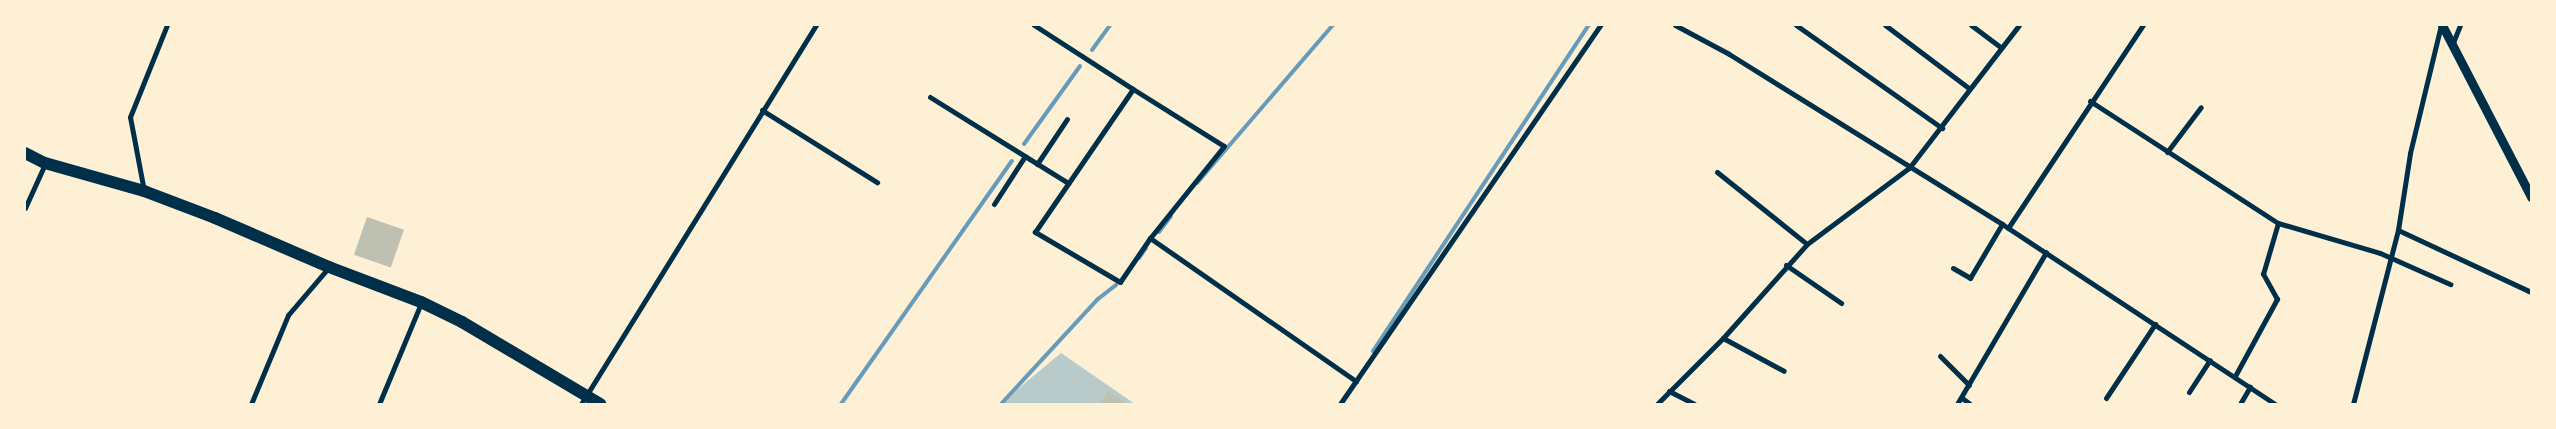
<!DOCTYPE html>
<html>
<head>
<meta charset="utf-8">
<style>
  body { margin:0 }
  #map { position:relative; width:2556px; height:429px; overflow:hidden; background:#fdf0d5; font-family:Cabin,sans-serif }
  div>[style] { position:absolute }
  .green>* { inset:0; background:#b9caca }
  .stream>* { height:4px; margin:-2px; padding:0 2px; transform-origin:2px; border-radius:2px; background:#669bbc }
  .building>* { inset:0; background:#bec0b2; transform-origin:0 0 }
  .minor>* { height:5px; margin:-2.5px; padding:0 2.5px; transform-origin:2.5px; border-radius:2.5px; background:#003049 }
  .tertiary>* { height:9px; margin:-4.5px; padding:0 4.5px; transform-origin:4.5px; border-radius:4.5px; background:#003049 }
  .primary>* { height:12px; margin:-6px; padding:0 6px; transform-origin:6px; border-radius:6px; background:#003049 }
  span { translate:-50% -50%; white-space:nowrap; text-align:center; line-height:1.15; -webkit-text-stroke:4px #fdf0d5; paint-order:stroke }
  .frame { position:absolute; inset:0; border:26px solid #fdf0d5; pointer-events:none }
</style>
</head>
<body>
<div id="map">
  <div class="green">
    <div style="clip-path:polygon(1061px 353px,1135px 404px,1000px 404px)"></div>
  </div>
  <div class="stream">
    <div style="left:1092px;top:50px;width:31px;rotate:-54deg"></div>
    <div style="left:1024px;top:144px;width:96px;rotate:-54.3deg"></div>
    <div style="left:1197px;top:183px;width:208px;rotate:-49.3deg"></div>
    <div style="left:1159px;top:232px;width:20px;rotate:-53deg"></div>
    <div style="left:1139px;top:258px;width:12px;rotate:-55deg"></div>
    <div style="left:1373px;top:351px;width:391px;rotate:-56.5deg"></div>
    <div style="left:841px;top:404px;width:297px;rotate:-54.9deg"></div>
    <div style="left:1001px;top:404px;width:143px;rotate:-47.3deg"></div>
    <div style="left:1098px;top:299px;width:23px;rotate:-38deg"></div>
  </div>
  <div class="building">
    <div style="left:367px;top:217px;width:39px;height:40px;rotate:19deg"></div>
    <div style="clip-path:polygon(1108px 391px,1128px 404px,1099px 404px)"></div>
  </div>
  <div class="minor">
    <div style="left:1034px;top:25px;width:118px;rotate:32.9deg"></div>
    <div style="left:1675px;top:25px;width:61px;rotate:28.2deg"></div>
    <div style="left:1729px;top:54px;width:322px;rotate:31.9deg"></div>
    <div style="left:2002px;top:224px;width:327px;rotate:33.4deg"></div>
    <div style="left:1796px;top:25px;width:179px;rotate:35.2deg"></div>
    <div style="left:1885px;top:25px;width:106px;rotate:37deg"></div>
    <div style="left:1971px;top:25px;width:38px;rotate:37deg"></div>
    <div style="left:2452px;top:45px;width:22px;rotate:-68deg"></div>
    <div style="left:1133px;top:89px;width:107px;rotate:32.1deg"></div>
    <div style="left:1224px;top:146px;width:118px;rotate:128.8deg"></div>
    <div style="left:1150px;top:238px;width:53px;rotate:124.3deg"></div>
    <div style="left:1120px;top:282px;width:99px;rotate:-149.5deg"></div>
    <div style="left:1035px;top:232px;width:173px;rotate:-55.6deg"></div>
    <div style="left:930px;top:97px;width:163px;rotate:31.9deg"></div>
    <div style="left:2090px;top:101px;width:224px;rotate:33deg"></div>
    <div style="left:2278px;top:223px;width:106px;rotate:16.4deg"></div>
    <div style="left:2380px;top:253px;width:77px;rotate:23.9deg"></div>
    <div style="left:762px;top:110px;width:136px;rotate:32.1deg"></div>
    <div style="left:2167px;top:152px;width:56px;rotate:-52.9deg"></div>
    <div style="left:1037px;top:164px;width:54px;rotate:-56.3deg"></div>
    <div style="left:1717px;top:172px;width:115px;rotate:38.7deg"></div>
    <div style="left:144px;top:191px;width:75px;rotate:-100.7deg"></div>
    <div style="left:130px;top:117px;width:99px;rotate:-68.1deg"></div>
    <div style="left:994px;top:204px;width:57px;rotate:-57.1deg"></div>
    <div style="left:25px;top:208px;width:48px;rotate:-65.6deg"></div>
    <div style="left:2008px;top:228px;width:244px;rotate:-56.4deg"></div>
    <div style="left:2398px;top:230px;width:147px;rotate:25deg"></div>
    <div style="left:1150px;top:238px;width:251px;rotate:34.8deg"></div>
    <div style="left:1786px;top:265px;width:67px;rotate:34.6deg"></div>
    <div style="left:1953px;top:268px;width:20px;rotate:30deg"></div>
    <div style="left:1970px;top:278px;width:63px;rotate:-59.3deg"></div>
    <div style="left:1723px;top:338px;width:69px;rotate:28.4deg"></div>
    <div style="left:1940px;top:356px;width:41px;rotate:45deg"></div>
    <div style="left:2235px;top:376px;width:88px;rotate:-61.4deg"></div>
    <div style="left:2277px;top:299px;width:29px;rotate:-119deg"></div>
    <div style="left:2263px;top:274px;width:53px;rotate:-73.6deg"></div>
    <div style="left:1669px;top:391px;width:28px;rotate:27deg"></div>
    <div style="left:2189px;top:392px;width:38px;rotate:-57deg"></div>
    <div style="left:1962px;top:398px;width:10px;rotate:37deg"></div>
    <div style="left:2106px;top:398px;width:89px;rotate:-56.5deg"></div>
    <div style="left:251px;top:404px;width:96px;rotate:-67.4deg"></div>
    <div style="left:288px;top:315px;width:63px;rotate:-49.5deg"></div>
    <div style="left:379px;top:404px;width:109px;rotate:-67.4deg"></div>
    <div style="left:581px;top:404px;width:446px;rotate:-58.2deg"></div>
    <div style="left:1340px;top:404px;width:460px;rotate:-55.5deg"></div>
    <div style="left:1657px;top:404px;width:93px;rotate:-45deg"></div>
    <div style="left:1723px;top:338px;width:126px;rotate:-48.2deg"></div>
    <div style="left:1807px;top:244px;width:127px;rotate:-36.7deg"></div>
    <div style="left:1909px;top:168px;width:180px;rotate:-52.4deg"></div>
    <div style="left:1957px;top:404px;width:176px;rotate:-59.6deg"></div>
    <div style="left:2240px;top:404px;width:20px;rotate:-60deg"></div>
    <div style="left:2353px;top:404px;width:180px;rotate:-75.5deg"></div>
    <div style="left:2398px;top:230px;width:78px;rotate:-81.1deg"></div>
    <div style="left:2410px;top:153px;width:132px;rotate:-76.4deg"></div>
  </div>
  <div class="tertiary">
    <div style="left:2442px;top:25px;width:194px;rotate:62.6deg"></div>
  </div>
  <div class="primary">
    <div style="left:25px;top:153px;width:22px;rotate:27deg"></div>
    <div style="left:45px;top:163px;width:103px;rotate:15.8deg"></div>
    <div style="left:144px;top:191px;width:76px;rotate:20.8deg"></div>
    <div style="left:215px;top:218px;width:124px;rotate:23.3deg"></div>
    <div style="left:329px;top:267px;width:98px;rotate:20.8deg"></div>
    <div style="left:421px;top:302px;width:46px;rotate:26deg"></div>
    <div style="left:462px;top:322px;width:161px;rotate:30.7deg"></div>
  </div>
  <div class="frame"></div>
</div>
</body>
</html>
